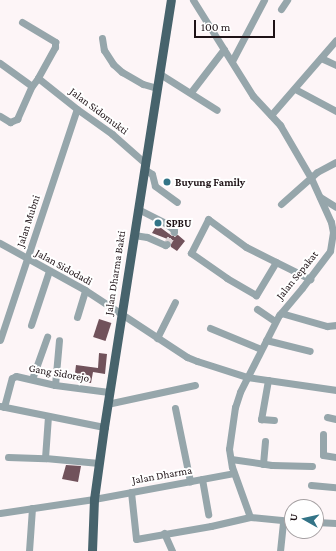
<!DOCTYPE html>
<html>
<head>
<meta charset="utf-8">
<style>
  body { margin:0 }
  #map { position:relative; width:336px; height:551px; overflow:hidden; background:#fdf5f7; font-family:"Crimson Pro",serif }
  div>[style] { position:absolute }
  .building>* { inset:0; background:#71525b; transform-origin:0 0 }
  .minor-tunnel>* { height:7px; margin-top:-3.5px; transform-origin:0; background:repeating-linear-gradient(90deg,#dcd3d5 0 7px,transparent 0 10.5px) }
  .minor>* { height:7px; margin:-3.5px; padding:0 3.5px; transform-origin:3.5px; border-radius:3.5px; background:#96a6ab }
  .major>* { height:9px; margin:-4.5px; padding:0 4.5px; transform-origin:4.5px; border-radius:4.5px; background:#47636c }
  .dots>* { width:11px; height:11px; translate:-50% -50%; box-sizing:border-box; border:2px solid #fff; border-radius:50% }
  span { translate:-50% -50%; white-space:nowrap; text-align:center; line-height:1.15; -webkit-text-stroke:4px #fff; paint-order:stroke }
  .street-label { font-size:11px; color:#1e1216 }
  .poi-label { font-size:11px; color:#1e1216; font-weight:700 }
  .left { translate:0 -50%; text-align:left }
  .north { position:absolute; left:284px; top:499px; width:40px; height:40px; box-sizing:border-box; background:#fff; border:1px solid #a5a0a2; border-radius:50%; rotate:278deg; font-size:11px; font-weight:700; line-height:16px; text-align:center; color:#1e1216 }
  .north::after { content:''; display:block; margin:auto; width:14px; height:18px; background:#337487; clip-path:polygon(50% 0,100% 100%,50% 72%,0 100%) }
  .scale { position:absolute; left:194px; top:20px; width:81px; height:18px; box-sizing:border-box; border:2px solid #1e1216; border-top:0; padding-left:5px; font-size:12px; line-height:14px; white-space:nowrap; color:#1e1216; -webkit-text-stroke:3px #fff; paint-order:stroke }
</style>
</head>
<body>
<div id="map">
  <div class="building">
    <div style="clip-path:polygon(157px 225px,172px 236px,178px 235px,185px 241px,177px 251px,171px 247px,170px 240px,152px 233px)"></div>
    <div style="left:99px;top:319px;width:13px;height:19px;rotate:18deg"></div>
    <div style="clip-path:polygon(99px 353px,107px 354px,105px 374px,93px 372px,91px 383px,74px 381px,76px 365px,98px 368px)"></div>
    <div style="clip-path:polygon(66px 465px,81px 466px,78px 482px,62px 479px)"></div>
  </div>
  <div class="minor-tunnel">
    <div style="left:167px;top:244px;width:14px;rotate:-60deg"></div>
  </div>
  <div class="minor">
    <div style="left:193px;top:0;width:113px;rotate:58deg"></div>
    <div style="left:253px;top:96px;width:40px;rotate:47deg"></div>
    <div style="left:280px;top:125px;width:61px;rotate:59.7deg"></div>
    <div style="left:311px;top:178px;width:48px;rotate:65.6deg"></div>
    <div style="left:331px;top:222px;width:10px;rotate:79deg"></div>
    <div style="left:333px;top:232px;width:19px;rotate:99deg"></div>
    <div style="left:330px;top:251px;width:46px;rotate:127.1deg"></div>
    <div style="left:302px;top:288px;width:35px;rotate:130deg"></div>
    <div style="left:279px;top:315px;width:86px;rotate:116.9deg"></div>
    <div style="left:240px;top:392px;width:16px;rotate:108deg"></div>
    <div style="left:235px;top:407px;width:42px;rotate:98.1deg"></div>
    <div style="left:229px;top:449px;width:18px;rotate:81deg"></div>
    <div style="left:232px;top:467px;width:53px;rotate:70.2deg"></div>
    <div style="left:281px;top:9px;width:11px;rotate:-56deg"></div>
    <div style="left:22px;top:22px;width:39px;rotate:31deg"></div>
    <div style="left:55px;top:42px;width:5px;rotate:90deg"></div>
    <div style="left:55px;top:47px;width:35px;rotate:119deg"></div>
    <div style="left:102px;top:38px;width:12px;rotate:81deg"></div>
    <div style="left:104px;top:50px;width:17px;rotate:57deg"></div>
    <div style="left:113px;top:64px;width:12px;rotate:42deg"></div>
    <div style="left:122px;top:72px;width:24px;rotate:30deg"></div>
    <div style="left:143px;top:84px;width:15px;rotate:16deg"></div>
    <div style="left:321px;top:58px;width:17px;rotate:25deg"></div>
    <div style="left:232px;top:61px;width:69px;rotate:-62.3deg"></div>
    <div style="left:0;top:63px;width:39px;rotate:36deg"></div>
    <div style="left:32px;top:86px;width:10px;rotate:-53deg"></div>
    <div style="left:38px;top:78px;width:50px;rotate:38.5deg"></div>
    <div style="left:77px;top:109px;width:43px;rotate:35.5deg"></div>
    <div style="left:112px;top:134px;width:44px;rotate:41.3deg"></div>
    <div style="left:160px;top:74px;width:67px;rotate:32.3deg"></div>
    <div style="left:295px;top:89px;width:47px;rotate:28.2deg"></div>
    <div style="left:191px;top:92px;width:54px;rotate:-52.5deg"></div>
    <div style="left:271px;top:115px;width:99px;rotate:-49.1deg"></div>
    <div style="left:0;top:116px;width:12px;rotate:31deg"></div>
    <div style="left:10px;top:122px;width:8px;rotate:-23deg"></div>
    <div style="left:17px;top:119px;width:36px;rotate:-66deg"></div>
    <div style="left:144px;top:169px;width:9px;rotate:32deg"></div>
    <div style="left:152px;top:174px;width:12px;rotate:76deg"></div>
    <div style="left:155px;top:186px;width:27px;rotate:36deg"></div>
    <div style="left:320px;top:197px;width:19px;rotate:32deg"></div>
    <div style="left:281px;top:204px;width:48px;rotate:-41.6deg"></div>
    <div style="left:317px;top:172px;width:21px;rotate:-28deg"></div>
    <div style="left:138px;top:209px;width:30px;rotate:27deg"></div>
    <div style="left:165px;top:223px;width:11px;rotate:38deg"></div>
    <div style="left:174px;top:230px;width:2px;rotate:90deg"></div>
    <div style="left:134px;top:235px;width:13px;rotate:9deg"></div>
    <div style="left:147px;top:237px;width:20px;rotate:24deg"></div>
    <div style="left:165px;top:245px;width:2px;rotate:-27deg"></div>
    <div style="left:0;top:243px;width:97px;rotate:28.9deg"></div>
    <div style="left:85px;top:290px;width:122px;rotate:33.3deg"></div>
    <div style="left:187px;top:357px;width:11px;rotate:22deg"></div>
    <div style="left:197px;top:361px;width:52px;rotate:17.7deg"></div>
    <div style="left:247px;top:377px;width:90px;rotate:8.3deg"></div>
    <div style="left:276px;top:262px;width:39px;rotate:121deg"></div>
    <div style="left:256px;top:295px;width:34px;rotate:-150deg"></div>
    <div style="left:227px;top:278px;width:44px;rotate:-145.2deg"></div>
    <div style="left:191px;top:253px;width:38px;rotate:-63deg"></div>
    <div style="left:208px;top:219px;width:47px;rotate:36.4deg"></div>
    <div style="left:246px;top:247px;width:72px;rotate:26.6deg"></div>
    <div style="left:257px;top:309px;width:22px;rotate:34deg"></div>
    <div style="left:281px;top:313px;width:48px;rotate:15.8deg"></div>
    <div style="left:327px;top:326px;width:9px;rotate:-6deg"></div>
    <div style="left:77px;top:317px;width:28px;rotate:-73deg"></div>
    <div style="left:31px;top:325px;width:57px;rotate:-71.6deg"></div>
    <div style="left:210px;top:328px;width:55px;rotate:22.4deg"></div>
    <div style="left:157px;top:338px;width:40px;rotate:-63.4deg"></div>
    <div style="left:0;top:340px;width:243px;rotate:-71.6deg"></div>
    <div style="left:266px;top:340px;width:45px;rotate:14deg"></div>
    <div style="left:32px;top:379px;width:45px;rotate:-70.3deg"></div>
    <div style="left:268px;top:380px;width:40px;rotate:100deg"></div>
    <div style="left:261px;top:419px;width:13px;rotate:4deg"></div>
    <div style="left:55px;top:385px;width:45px;rotate:-84.9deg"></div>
    <div style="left:107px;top:404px;width:90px;rotate:-12.2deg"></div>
    <div style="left:0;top:406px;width:106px;rotate:11.4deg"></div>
    <div style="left:4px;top:407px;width:30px;rotate:-75deg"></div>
    <div style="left:12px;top:378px;width:4px;rotate:-27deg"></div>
    <div style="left:16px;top:376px;width:40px;rotate:13deg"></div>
    <div style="left:55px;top:385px;width:54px;rotate:7.4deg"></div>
    <div style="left:175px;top:408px;width:75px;rotate:78.4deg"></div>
    <div style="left:327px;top:417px;width:9px;rotate:13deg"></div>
    <div style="left:323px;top:434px;width:21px;rotate:90deg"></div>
    <div style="left:323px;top:455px;width:13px;rotate:9deg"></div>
    <div style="left:8px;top:457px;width:37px;rotate:2deg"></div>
    <div style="left:45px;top:458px;width:42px;rotate:-85.9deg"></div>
    <div style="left:45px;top:458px;width:54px;rotate:5.3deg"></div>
    <div style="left:231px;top:459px;width:41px;rotate:8.3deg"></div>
    <div style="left:272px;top:465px;width:40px;rotate:1.4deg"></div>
    <div style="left:263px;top:464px;width:23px;rotate:-85deg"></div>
    <div style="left:202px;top:479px;width:36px;rotate:80deg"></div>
    <div style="left:311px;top:485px;width:25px;rotate:5deg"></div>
    <div style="left:131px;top:492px;width:47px;rotate:83.9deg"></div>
    <div style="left:136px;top:539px;width:76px;rotate:-9.8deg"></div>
    <div style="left:211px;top:526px;width:40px;rotate:-13deg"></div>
    <div style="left:250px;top:517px;width:42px;rotate:5.4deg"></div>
    <div style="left:0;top:513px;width:95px;rotate:-8.5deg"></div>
    <div style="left:94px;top:499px;width:142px;rotate:-10.5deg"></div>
    <div style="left:316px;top:522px;width:20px;rotate:3deg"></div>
    <div style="left:164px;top:533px;width:20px;rotate:66deg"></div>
    <div style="left:29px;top:551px;width:43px;rotate:-86deg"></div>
    <div style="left:280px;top:551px;width:30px;rotate:-84deg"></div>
  </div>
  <div class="major">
    <div style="left:92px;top:551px;width:52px;rotate:-87.8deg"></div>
    <div style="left:94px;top:499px;width:73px;rotate:-82.1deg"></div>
    <div style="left:104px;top:427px;width:432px;rotate:-81.1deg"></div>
  </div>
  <div class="dots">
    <div style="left:167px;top:182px;background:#337487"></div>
    <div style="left:158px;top:223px;background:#337487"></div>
  </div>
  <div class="street-label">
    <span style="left:99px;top:111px;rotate:37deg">Jalan Sidomukti</span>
    <span style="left:28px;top:221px;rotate:-72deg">Jalan Mubni</span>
    <span style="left:64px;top:267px;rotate:29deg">Jalan Sidodadi</span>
    <span style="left:115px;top:273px;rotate:-81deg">Jalan Dharma Bakti</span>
    <span style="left:297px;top:275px;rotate:-51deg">Jalan Sepakat</span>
    <span style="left:59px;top:373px;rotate:10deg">Gang Sidorejo</span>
    <span style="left:162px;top:475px;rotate:-10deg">Jalan Dharma</span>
  </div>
  <div class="poi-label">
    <span class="left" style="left:175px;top:182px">Buyung Family</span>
    <span class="left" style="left:166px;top:223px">SPBU</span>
  </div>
  <div class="north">U</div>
  <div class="scale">100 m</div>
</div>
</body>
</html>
